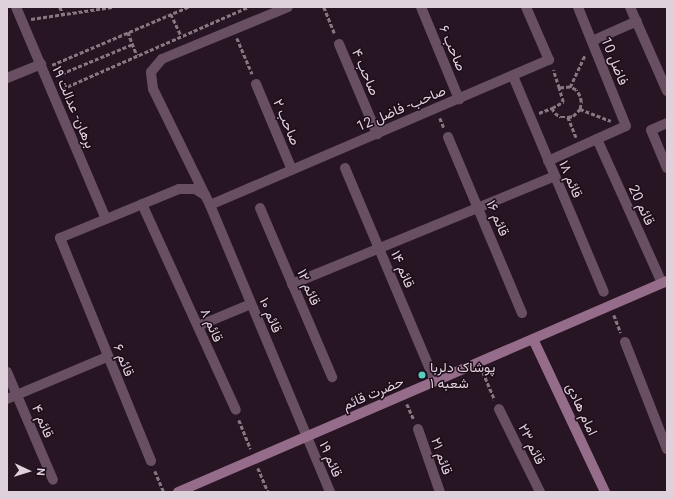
<!DOCTYPE html>
<html>
<head>
<meta charset="utf-8">
<style>
  body { margin:0 }
  #map { position:relative; width:674px; height:499px; overflow:hidden; background:#271523; font-family:Roboto,Vazirmatn,sans-serif }
  div>[style] { position:absolute }
  .path>* { height:2.5px; margin-top:-1.25px; transform-origin:0; background:repeating-linear-gradient(90deg,#867783 0 4px,transparent 0 6px) }
  .street>* { height:10px; margin:-5px; padding:0 5px; transform-origin:5px; border-radius:5px; background:#694f62 }
  .secondary>* { height:10px; margin:-5px; padding:0 5px; transform-origin:5px; border-radius:5px; background:#956c8a }
  .dots>* { width:11px; height:11px; translate:-50% -50%; box-sizing:border-box; border:2px solid #1d0c19; border-radius:50% }
  span { translate:-50% -50%; white-space:nowrap; text-align:center; line-height:1.15; -webkit-text-stroke:3px #1d0c19; paint-order:stroke }
  .street-label { font-size:14px; color:#ded1db }
  .poi-label { font-size:14px; color:#ded1db }
  .left { translate:0 -50%; text-align:left }
  .frame { position:absolute; inset:0; border:8px solid #ded1db; pointer-events:none }
  .north { position:absolute; left:8px; top:451px; width:40px; height:40px; -webkit-text-stroke:3px #1d0c19; paint-order:stroke; rotate:94deg; font-size:11px; font-weight:700; line-height:16px; text-align:center; color:#ded1db }
  .north::after { content:''; display:block; margin:auto; width:14px; height:18px; background:#ded1db; clip-path:polygon(50% 0,100% 100%,50% 72%,0 100%) }
</style>
</head>
<body>
<div id="map">
  <div class="path">
    <div style="left:60px;top:7px;width:8px;rotate:67deg"></div>
    <div style="left:324px;top:7px;width:29px;rotate:68deg"></div>
    <div style="left:171px;top:14px;width:23px;rotate:65deg"></div>
    <div style="left:31px;top:19px;width:82px;rotate:-8.4deg"></div>
    <div style="left:128px;top:32px;width:25px;rotate:69deg"></div>
    <div style="left:237px;top:38px;width:39px;rotate:67deg"></div>
    <div style="left:52px;top:65px;width:148px;rotate:-23.1deg"></div>
    <div style="left:56px;top:76px;width:83px;rotate:-22.6deg"></div>
    <div style="left:570px;top:87px;width:35px;rotate:-65deg"></div>
    <div style="left:62px;top:89px;width:203px;rotate:-23.8deg"></div>
    <div style="left:552px;top:108px;width:13px;rotate:-29deg"></div>
    <div style="left:563px;top:102px;width:15px;rotate:-106deg"></div>
    <div style="left:580px;top:109px;width:33px;rotate:21deg"></div>
    <div style="left:539px;top:113px;width:14px;rotate:-21deg"></div>
    <div style="left:552px;top:108px;width:6px;rotate:59deg"></div>
    <div style="left:555px;top:113px;width:7px;rotate:34deg"></div>
    <div style="left:561px;top:117px;width:7px"></div>
    <div style="left:568px;top:117px;width:5px;rotate:-11deg"></div>
    <div style="left:573px;top:116px;width:10px;rotate:-45deg"></div>
    <div style="left:580px;top:109px;width:7px;rotate:-82deg"></div>
    <div style="left:581px;top:102px;width:6px;rotate:-99deg"></div>
    <div style="left:580px;top:96px;width:7px;rotate:-124deg"></div>
    <div style="left:576px;top:90px;width:7px;rotate:-153deg"></div>
    <div style="left:570px;top:87px;width:11px;rotate:175deg"></div>
    <div style="left:559px;top:88px;width:19px;rotate:-108deg"></div>
    <div style="left:568px;top:117px;width:22px;rotate:68deg"></div>
    <div style="left:440px;top:118px;width:11px;rotate:68deg"></div>
    <div style="left:614px;top:315px;width:19px;rotate:69deg"></div>
    <div style="left:483px;top:372px;width:30px;rotate:67deg"></div>
    <div style="left:407px;top:404px;width:17px;rotate:66deg"></div>
    <div style="left:239px;top:420px;width:31px;rotate:68deg"></div>
    <div style="left:258px;top:468px;width:26px;rotate:67deg"></div>
    <div style="left:155px;top:471px;width:23px;rotate:67deg"></div>
  </div>
  <div class="street">
    <div style="left:16px;top:7px;width:230px;rotate:67deg"></div>
    <div style="left:421px;top:7px;width:100px;rotate:67.6deg"></div>
    <div style="left:630px;top:7px;width:92px;rotate:66.2deg"></div>
    <div style="left:592px;top:41px;width:49px;rotate:-24deg"></div>
    <div style="left:339px;top:44px;width:98px;rotate:67.1deg"></div>
    <div style="left:513px;top:76px;width:234px;rotate:67.2deg"></div>
    <div style="left:7px;top:78px;width:37px;rotate:-22deg"></div>
    <div style="left:256px;top:84px;width:93px;rotate:67.3deg"></div>
    <div style="left:667px;top:123px;width:17px;rotate:156deg"></div>
    <div style="left:651px;top:130px;width:41px;rotate:67.2deg"></div>
    <div style="left:448px;top:137px;width:191px;rotate:67.2deg"></div>
    <div style="left:597px;top:139px;width:158px;rotate:65.7deg"></div>
    <div style="left:548px;top:161px;width:85px;rotate:-24.2deg"></div>
    <div style="left:626px;top:126px;width:128px;rotate:-112deg"></div>
    <div style="left:345px;top:168px;width:231px;rotate:67.1deg"></div>
    <div style="left:205px;top:195px;width:118px;rotate:-116.1deg"></div>
    <div style="left:153px;top:89px;width:17px;rotate:-97deg"></div>
    <div style="left:151px;top:72px;width:17px;rotate:-50deg"></div>
    <div style="left:162px;top:59px;width:136px;rotate:-22.4deg"></div>
    <div style="left:142px;top:204px;width:226px;rotate:65.5deg"></div>
    <div style="left:210px;top:205px;width:369px;rotate:-23.2deg"></div>
    <div style="left:549px;top:60px;width:58px;rotate:-113.5deg"></div>
    <div style="left:260px;top:208px;width:184px;rotate:66.9deg"></div>
    <div style="left:292px;top:284px;width:284px;rotate:-22.3deg"></div>
    <div style="left:198px;top:326px;width:57px;rotate:-22.5deg"></div>
    <div style="left:625px;top:342px;width:115px;rotate:68.6deg"></div>
    <div style="left:7px;top:372px;width:117px;rotate:66.9deg"></div>
    <div style="left:7px;top:399px;width:108px;rotate:-22.8deg"></div>
    <div style="left:499px;top:409px;width:93px;rotate:63.7deg"></div>
    <div style="left:418px;top:429px;width:67px;rotate:70.8deg"></div>
    <div style="left:151px;top:461px;width:241px;rotate:-112.2deg"></div>
    <div style="left:60px;top:238px;width:129px;rotate:-22.4deg"></div>
    <div style="left:179px;top:189px;width:16px"></div>
    <div style="left:195px;top:189px;width:12px;rotate:31deg"></div>
    <div style="left:205px;top:195px;width:11px;rotate:63deg"></div>
    <div style="left:210px;top:205px;width:311px;rotate:67.3deg"></div>
  </div>
  <div class="secondary">
    <div style="left:533px;top:339px;width:169px;rotate:64.8deg"></div>
    <div style="left:178px;top:492px;width:533px;rotate:-23.34deg"></div>
  </div>
  <div class="dots">
    <div style="left:422px;top:375px;background:#57cec1"></div>
  </div>
  <div class="street-label">
    <span style="left:453px;top:48px;rotate:67deg">صاحب ۶</span>
    <span style="left:615px;top:61px;rotate:68deg">فاضل 10</span>
    <span style="left:366px;top:72px;rotate:67deg">صاحب ۴</span>
    <span style="left:74px;top:107px;rotate:67deg">برهان- عدالت ۱۹</span>
    <span style="left:401px;top:108px;rotate:-23deg">صاحب- فاضل 12</span>
    <span style="left:287px;top:122px;rotate:67deg">صاحب ۲</span>
    <span style="left:571px;top:179px;rotate:67deg">قائم ۱۸</span>
    <span style="left:642px;top:205px;rotate:65deg">قائم 20</span>
    <span style="left:498px;top:218px;rotate:67deg">قائم ۱۶</span>
    <span style="left:403px;top:269px;rotate:67deg">قائم ۱۴</span>
    <span style="left:309px;top:287px;rotate:67deg">قائم ۱۲</span>
    <span style="left:271px;top:315px;rotate:67deg">قائم ۱۰</span>
    <span style="left:212px;top:325px;rotate:66deg">قائم ۸</span>
    <span style="left:124px;top:360px;rotate:68deg">قائم ۶</span>
    <span style="left:373px;top:393px;rotate:-23deg">حضرت قائم</span>
    <span style="left:582px;top:409px;rotate:65deg">امام هادی</span>
    <span style="left:43px;top:421px;rotate:67deg">قائم ۴</span>
    <span style="left:532px;top:444px;rotate:64deg">قائم ۲۳</span>
    <span style="left:442px;top:456px;rotate:71deg">قائم ۲۱</span>
    <span style="left:331px;top:459px;rotate:67deg">قائم ۱۹</span>
  </div>
  <div class="poi-label">
    <span class="left" style="left:430px;top:375px">پوشاک دلربا<br>شعبه ۱</span>
  </div>
  <div class="frame"></div>
  <div class="north">N</div>
</div>
</body>
</html>
